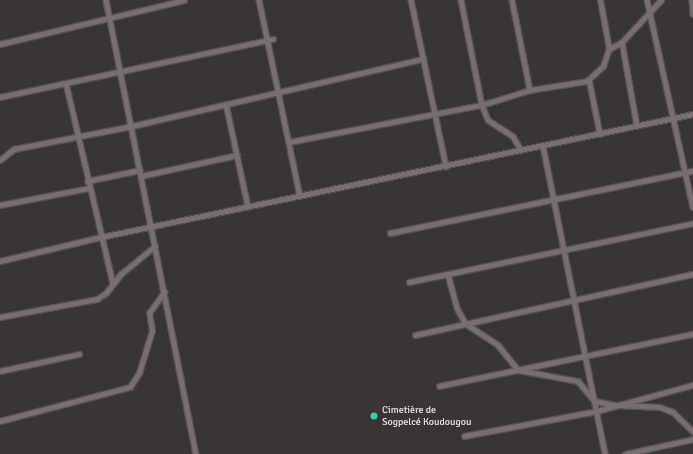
<!DOCTYPE html>
<html>
<head>
<meta charset="utf-8">
<style>
  body { margin:0 }
  #map { position:relative; width:693px; height:454px; overflow:hidden; background:#3b3434; font-family:Signika,sans-serif }
  div>[style] { position:absolute }
  .roads { filter:drop-shadow(1px 0 #575050) drop-shadow(-1px 0 #575050) drop-shadow(0 1px #575050) drop-shadow(0 -1px #575050) }
  .street>* { height:4.5px; margin:-2.25px; padding:0 2.25px; transform-origin:2.25px; border-radius:2.25px; background:#776f6f }
  .dots>* { width:11px; height:11px; translate:-50% -50%; box-sizing:border-box; border:2px solid #3b3434; border-radius:50% }
  span { translate:-50% -50%; white-space:nowrap; text-align:center; line-height:1.15; -webkit-text-stroke:4px #3b3434; paint-order:stroke }
  .poi-label { font-size:10px; color:#ece7e7 }
  .left { translate:0 -50%; text-align:left }
</style>
</head>
<body>
<div id="map">
  <div class="roads">
    <div class="street">
      <div style="left:106px;top:0;width:463px;rotate:78.8deg"></div>
      <div style="left:259px;top:0;width:200px;rotate:78.2deg"></div>
      <div style="left:411px;top:0;width:170px;rotate:78.1deg"></div>
      <div style="left:461px;top:0;width:107px;rotate:78.7deg"></div>
      <div style="left:482px;top:105px;width:16px;rotate:68deg"></div>
      <div style="left:488px;top:120px;width:30px;rotate:33deg"></div>
      <div style="left:513px;top:136px;width:16px;rotate:60deg"></div>
      <div style="left:512px;top:0;width:92px;rotate:78.7deg"></div>
      <div style="left:647px;top:0;width:212px;rotate:77.5deg"></div>
      <div style="left:692px;top:0;width:14px;rotate:86deg"></div>
      <div style="left:622px;top:42px;width:85px;rotate:79.9deg"></div>
      <div style="left:0;top:44px;width:189px;rotate:-13.4deg"></div>
      <div style="left:609px;top:49px;width:15px;rotate:-28deg"></div>
      <div style="left:622px;top:42px;width:57px;rotate:-47.1deg"></div>
      <div style="left:589px;top:79px;width:56px;rotate:78.7deg"></div>
      <div style="left:66px;top:83px;width:206px;rotate:76.8deg"></div>
      <div style="left:0;top:97px;width:279px;rotate:-12deg"></div>
      <div style="left:226px;top:104px;width:105px;rotate:77.9deg"></div>
      <div style="left:289px;top:142px;width:197px;rotate:-10.9deg"></div>
      <div style="left:482px;top:105px;width:50px;rotate:-17.4deg"></div>
      <div style="left:530px;top:90px;width:58px;rotate:-9deg"></div>
      <div style="left:587px;top:81px;width:22px;rotate:-43deg"></div>
      <div style="left:603px;top:66px;width:18px;rotate:-71deg"></div>
      <div style="left:609px;top:49px;width:50px;rotate:-100.4deg"></div>
      <div style="left:543px;top:146px;width:314px;rotate:78.6deg"></div>
      <div style="left:0;top:160px;width:18px;rotate:-38deg"></div>
      <div style="left:14px;top:149px;width:120px;rotate:-11deg"></div>
      <div style="left:132px;top:126px;width:299px;rotate:-13deg"></div>
      <div style="left:141px;top:176px;width:98px;rotate:-12.3deg"></div>
      <div style="left:87px;top:181px;width:54px;rotate:-11.7deg"></div>
      <div style="left:0;top:205px;width:91px;rotate:-10.8deg"></div>
      <div style="left:390px;top:233px;width:309px;rotate:-11.6deg"></div>
      <div style="left:0;top:261px;width:104px;rotate:-13.4deg"></div>
      <div style="left:101px;top:237px;width:605px;rotate:-11.74deg"></div>
      <div style="left:448px;top:274px;width:35px;rotate:75deg"></div>
      <div style="left:457px;top:308px;width:18px;rotate:61deg"></div>
      <div style="left:466px;top:324px;width:38px;rotate:33deg"></div>
      <div style="left:498px;top:345px;width:32px;rotate:51deg"></div>
      <div style="left:518px;top:370px;width:61px;rotate:10.4deg"></div>
      <div style="left:578px;top:381px;width:26px;rotate:50deg"></div>
      <div style="left:595px;top:401px;width:21px;rotate:11deg"></div>
      <div style="left:616px;top:405px;width:44px;rotate:2.6deg"></div>
      <div style="left:660px;top:407px;width:14px;rotate:21deg"></div>
      <div style="left:673px;top:412px;width:28px;rotate:44deg"></div>
      <div style="left:409px;top:282px;width:290px;rotate:-11.7deg"></div>
      <div style="left:0;top:317px;width:99px;rotate:-10.5deg"></div>
      <div style="left:97px;top:299px;width:11px;rotate:-34deg"></div>
      <div style="left:106px;top:293px;width:24px;rotate:-52deg"></div>
      <div style="left:121px;top:274px;width:44px;rotate:-39.5deg"></div>
      <div style="left:415px;top:335px;width:285px;rotate:-12.4deg"></div>
      <div style="left:0;top:371px;width:81px;rotate:-12.1deg"></div>
      <div style="left:439px;top:386px;width:259px;rotate:-11.6deg"></div>
      <div style="left:0;top:421px;width:134px;rotate:-14.7deg"></div>
      <div style="left:130px;top:387px;width:17px;rotate:-57deg"></div>
      <div style="left:139px;top:373px;width:44px;rotate:-72.8deg"></div>
      <div style="left:152px;top:331px;width:18px;rotate:-99deg"></div>
      <div style="left:149px;top:313px;width:26px;rotate:-54deg"></div>
      <div style="left:464px;top:436px;width:135px;rotate:-10.6deg"></div>
      <div style="left:597px;top:411px;width:99px;rotate:-15.2deg"></div>
      <div style="left:625px;top:454px;width:70px;rotate:-12.4deg"></div>
    </div>
  </div>
  <div class="dots">
    <div style="left:374px;top:416px;background:#2ed4aa"></div>
  </div>
  <div class="poi-label">
    <span class="left" style="left:382px;top:416px">Cimetière de<br>Sogpelcé Koudougou</span>
  </div>
</div>
</body>
</html>
